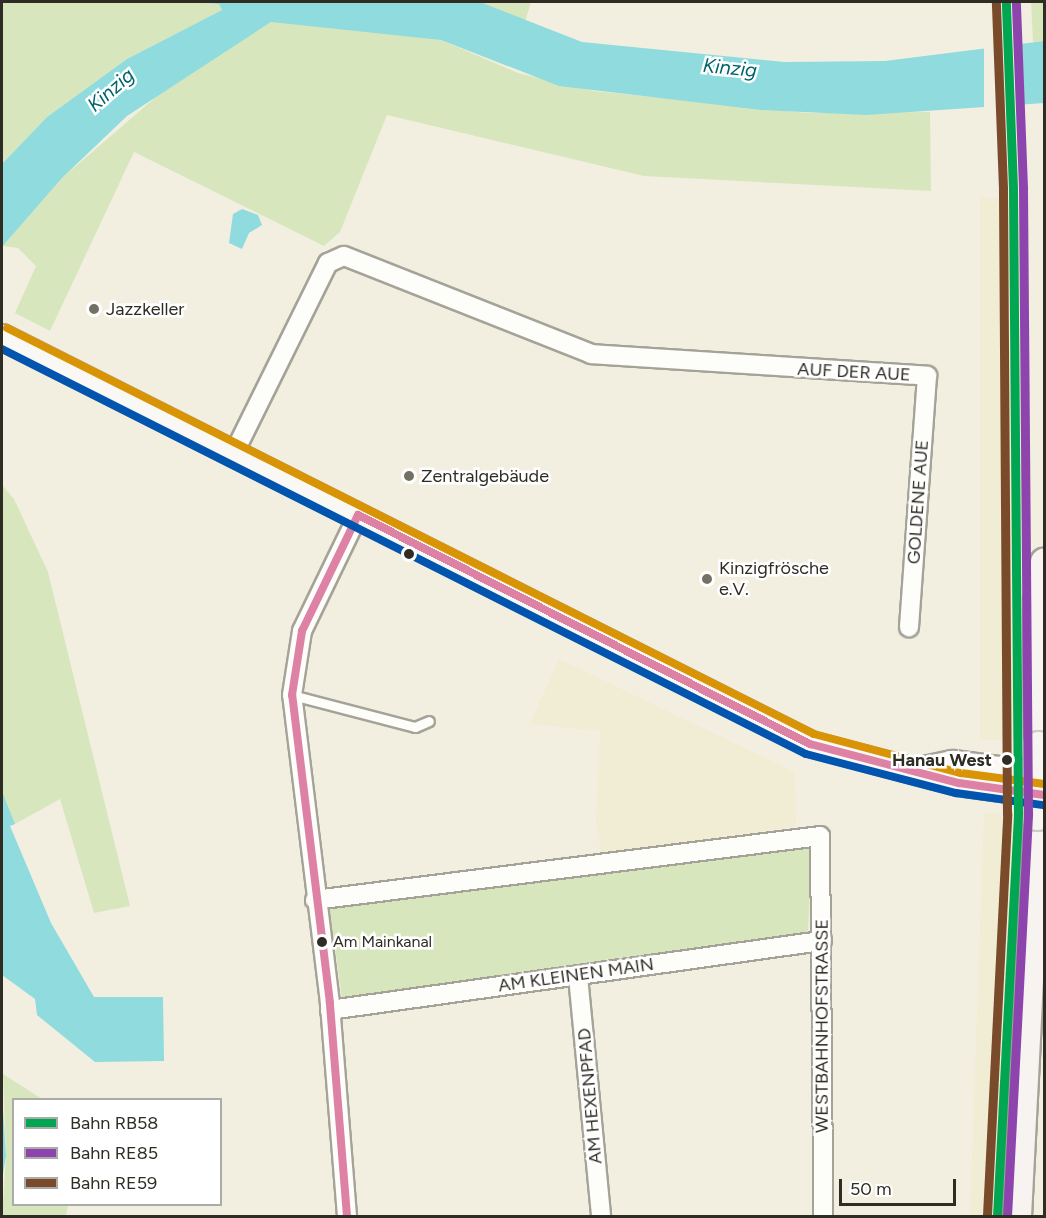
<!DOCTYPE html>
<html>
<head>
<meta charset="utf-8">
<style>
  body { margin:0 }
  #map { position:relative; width:1046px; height:1218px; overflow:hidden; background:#f2efe1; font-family:Figtree,sans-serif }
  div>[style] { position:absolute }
  .built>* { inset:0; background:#f1ecd4; transform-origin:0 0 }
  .green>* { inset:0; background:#d8e6be }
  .water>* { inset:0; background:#8fdbdd }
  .pier>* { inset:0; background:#f2efe1; transform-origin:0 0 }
  .roads { filter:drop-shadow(2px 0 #a5a398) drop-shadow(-2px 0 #a5a398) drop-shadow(0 2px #a5a398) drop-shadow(0 -2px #a5a398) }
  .lane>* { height:9px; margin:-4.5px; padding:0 4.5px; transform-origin:4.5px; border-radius:4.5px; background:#fdfdfa }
  .street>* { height:18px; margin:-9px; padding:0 9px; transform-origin:9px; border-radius:9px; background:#fdfdfa }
  .secondary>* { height:24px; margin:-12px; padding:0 12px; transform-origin:12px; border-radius:12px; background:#faf8f5 }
  .primary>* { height:27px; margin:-13.5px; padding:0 13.5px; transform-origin:13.5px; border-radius:13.5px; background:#f7f3f0 }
  .bridges { filter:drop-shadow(2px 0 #cccbc4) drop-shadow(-2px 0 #cccbc4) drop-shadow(0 2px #cccbc4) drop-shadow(0 -2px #cccbc4) }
  .primary-bridge>* { height:27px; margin:-13.5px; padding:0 13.5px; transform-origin:13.5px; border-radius:13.5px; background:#f7f3f0 }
  .bus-1>* { height:8px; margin:-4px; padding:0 4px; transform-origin:4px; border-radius:4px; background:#de82a5 }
  .bus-2>* { height:8px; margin:-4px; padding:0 4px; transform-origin:4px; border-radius:4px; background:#0155ae }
  .bus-3>* { height:8px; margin:-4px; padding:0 4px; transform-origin:4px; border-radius:4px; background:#d99405 }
  .rail-1>* { height:9px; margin:-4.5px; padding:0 4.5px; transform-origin:4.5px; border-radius:4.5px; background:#00a651 }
  .rail-2>* { height:9px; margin:-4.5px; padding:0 4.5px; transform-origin:4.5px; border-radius:4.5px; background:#8e44ad }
  .rail-3>* { height:9px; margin:-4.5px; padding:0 4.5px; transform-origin:4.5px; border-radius:4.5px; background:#7a4b2a }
  .dots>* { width:16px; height:16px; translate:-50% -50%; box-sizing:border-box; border:3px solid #fff; border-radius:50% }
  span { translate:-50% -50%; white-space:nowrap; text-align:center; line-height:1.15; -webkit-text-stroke:5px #fff; paint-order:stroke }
  .bus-label { font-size:16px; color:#2e2c23 }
  .left { translate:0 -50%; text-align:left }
  .poi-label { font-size:18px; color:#2e2c23 }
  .street-label { font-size:18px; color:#2e2c23 }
  .stop-label { font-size:18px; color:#2e2c23; font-weight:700 }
  .right { translate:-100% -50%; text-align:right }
  .water-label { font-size:20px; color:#00646b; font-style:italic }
  .frame { position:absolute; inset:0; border:3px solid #2e2c23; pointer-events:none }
  .legend { position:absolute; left:12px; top:1098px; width:210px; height:108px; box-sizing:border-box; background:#fff; border:2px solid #ababa7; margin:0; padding:8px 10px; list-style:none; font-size:18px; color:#2e2c23 }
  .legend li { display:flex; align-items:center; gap:12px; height:30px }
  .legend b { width:30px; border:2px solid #ababa7 }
  .scale { position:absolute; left:839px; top:1179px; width:117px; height:27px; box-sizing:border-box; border:3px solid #2e2c23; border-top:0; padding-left:8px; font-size:18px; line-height:21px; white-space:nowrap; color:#2e2c23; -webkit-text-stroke:4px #fff; paint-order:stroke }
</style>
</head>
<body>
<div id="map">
  <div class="built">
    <div style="left:1022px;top:198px;width:542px;height:42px;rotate:90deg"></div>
    <div style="clip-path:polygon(559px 659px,795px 772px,796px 826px,601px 855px,596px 821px,600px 731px,530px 724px)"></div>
    <div style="left:1023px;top:814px;width:402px;height:39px;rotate:92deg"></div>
  </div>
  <div class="green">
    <div style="clip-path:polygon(2px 2px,192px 2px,220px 4px,222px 10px,127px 59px,47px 117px,2px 164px)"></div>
    <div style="clip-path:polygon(480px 2px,531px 2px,525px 22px)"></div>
    <div style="clip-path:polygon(1031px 2px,1044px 2px,1044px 41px,1033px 42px)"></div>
    <div style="clip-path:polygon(297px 21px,441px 40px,518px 73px,594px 91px,808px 113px,930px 112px,931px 191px,644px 176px,387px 115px,340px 232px,324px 246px,134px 152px,50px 331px,15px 313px,36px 266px,18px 248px,3px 246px,62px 178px,171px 84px,271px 22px)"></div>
    <div style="clip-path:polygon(2px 485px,14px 499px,48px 572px,130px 906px,94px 913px,60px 799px,15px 824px,2px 791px)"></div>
    <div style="clip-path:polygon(801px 842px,812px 848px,808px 933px,342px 999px,329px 904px)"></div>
    <div style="clip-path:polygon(3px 1074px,42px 1099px,14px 1100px,14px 1204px,68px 1205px,66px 1216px,2px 1216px,6px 1156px)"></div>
  </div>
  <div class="water">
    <div style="clip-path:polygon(192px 2px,480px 2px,582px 42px,784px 62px,885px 61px,1044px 41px,1044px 103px,866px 115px,761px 110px,559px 86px,441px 40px,271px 22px,127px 116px,62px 178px,2px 247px,2px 164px,47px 117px,127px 59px,222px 10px,219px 4px)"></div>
    <div style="clip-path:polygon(242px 209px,258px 215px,262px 225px,249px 233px,242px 249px,229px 243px,233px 214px)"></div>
    <div style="clip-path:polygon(2px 791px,15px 824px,10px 826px,51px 923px,94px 997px,163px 997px,164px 1061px,95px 1062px,37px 1015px,35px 999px,2px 975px)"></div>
    <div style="clip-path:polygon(2px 1093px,6px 1156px,2px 1180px)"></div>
  </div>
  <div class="pier">
    <div style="left:1015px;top:42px;width:66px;height:14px;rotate:88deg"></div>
    <div style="left:996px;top:45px;width:66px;height:12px;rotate:90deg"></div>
  </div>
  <div class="roads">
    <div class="lane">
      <div style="left:292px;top:695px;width:127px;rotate:14.6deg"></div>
      <div style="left:415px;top:727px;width:15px;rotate:-23deg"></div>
    </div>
    <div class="street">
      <div style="left:235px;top:451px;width:210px;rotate:-63.7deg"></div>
      <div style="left:328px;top:263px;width:17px;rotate:-24deg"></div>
      <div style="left:344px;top:256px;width:266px;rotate:21.6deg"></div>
      <div style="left:591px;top:354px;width:337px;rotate:3.7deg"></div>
      <div style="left:927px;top:376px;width:252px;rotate:94.1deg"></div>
      <div style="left:315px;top:900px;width:509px;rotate:-7.22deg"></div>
      <div style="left:820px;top:836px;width:380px;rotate:89.5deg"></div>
      <div style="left:578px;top:976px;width:241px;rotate:84.5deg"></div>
      <div style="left:330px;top:1010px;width:497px;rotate:-8deg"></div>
      <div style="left:347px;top:1216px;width:214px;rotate:-94.6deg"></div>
      <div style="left:330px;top:1003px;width:310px;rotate:-97deg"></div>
      <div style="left:292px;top:695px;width:65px;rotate:-81.1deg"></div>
      <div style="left:302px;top:631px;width:129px;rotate:-64.2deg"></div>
    </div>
    <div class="secondary">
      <div style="left:2px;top:337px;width:905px;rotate:26.73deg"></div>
      <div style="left:810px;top:744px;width:154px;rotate:14.7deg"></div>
      <div style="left:959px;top:783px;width:86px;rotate:8deg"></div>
      <div style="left:924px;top:769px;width:30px;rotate:-12deg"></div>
      <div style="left:953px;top:763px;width:92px;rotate:7.5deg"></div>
    </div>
    <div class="primary">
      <div style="left:1038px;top:745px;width:144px;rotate:-90.4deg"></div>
      <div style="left:1037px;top:601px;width:40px;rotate:-80deg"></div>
      <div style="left:1017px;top:1216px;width:400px;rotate:-87.1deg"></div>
    </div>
  </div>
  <div class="bridges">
    <div class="primary-bridge">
      <div style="left:1037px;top:816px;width:71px;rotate:-89.2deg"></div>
    </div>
  </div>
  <div class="bus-1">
    <div style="left:358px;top:515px;width:507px;rotate:26.87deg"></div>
    <div style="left:810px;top:744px;width:154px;rotate:14.7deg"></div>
    <div style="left:959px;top:783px;width:86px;rotate:8deg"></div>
    <div style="left:347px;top:1216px;width:214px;rotate:-94.6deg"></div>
    <div style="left:330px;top:1003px;width:310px;rotate:-97deg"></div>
    <div style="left:292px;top:695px;width:65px;rotate:-81.1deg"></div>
    <div style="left:302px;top:631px;width:129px;rotate:-64.2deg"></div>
  </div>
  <div class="bus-2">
    <div style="left:2px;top:349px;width:900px;rotate:26.74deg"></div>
    <div style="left:806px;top:754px;width:155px;rotate:14.6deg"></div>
    <div style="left:956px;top:793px;width:88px;rotate:7.9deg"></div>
  </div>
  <div class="bus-3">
    <div style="left:7px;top:328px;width:903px;rotate:26.71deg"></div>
    <div style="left:814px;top:734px;width:152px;rotate:14.9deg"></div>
    <div style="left:961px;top:773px;width:84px;rotate:7.5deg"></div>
  </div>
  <div class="rail-1">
    <div style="left:997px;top:1216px;width:403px;rotate:-87deg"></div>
    <div style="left:1018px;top:814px;width:626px;rotate:-90.46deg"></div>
    <div style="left:1013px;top:188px;width:186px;rotate:-92.2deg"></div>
  </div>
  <div class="rail-2">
    <div style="left:1007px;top:1216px;width:403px;rotate:-87deg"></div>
    <div style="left:1028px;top:814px;width:626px;rotate:-90.46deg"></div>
    <div style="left:1023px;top:188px;width:186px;rotate:-92.2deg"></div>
  </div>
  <div class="rail-3">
    <div style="left:987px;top:1215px;width:401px;rotate:-87.1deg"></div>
    <div style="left:1007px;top:814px;width:626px;rotate:-90.37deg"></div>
    <div style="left:1003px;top:188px;width:186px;rotate:-92.2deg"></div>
  </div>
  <div class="dots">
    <div style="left:94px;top:309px;background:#737066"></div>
    <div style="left:409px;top:476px;background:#737066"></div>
    <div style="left:409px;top:554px;background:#2e2c23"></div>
    <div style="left:707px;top:579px;background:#737066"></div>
    <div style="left:1007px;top:760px;background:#2e2c23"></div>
    <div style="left:322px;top:942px;background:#2e2c23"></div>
  </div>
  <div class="bus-label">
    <span class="left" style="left:333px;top:942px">Am Mainkanal</span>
  </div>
  <div class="poi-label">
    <span class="left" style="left:106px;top:309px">Jazzkeller</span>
    <span class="left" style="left:421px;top:476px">Zentralgebäude</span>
    <span class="left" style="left:719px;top:579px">Kinzigfrösche<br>e.V.</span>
  </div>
  <div class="street-label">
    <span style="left:854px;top:372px;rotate:3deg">AUF DER AUE</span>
    <span style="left:918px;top:502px;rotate:-86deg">GOLDENE AUE</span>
    <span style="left:576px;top:975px;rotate:-8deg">AM KLEINEN MAIN</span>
    <span style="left:822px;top:1026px;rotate:-90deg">WESTBAHNHOFSTRASSE</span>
    <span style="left:590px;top:1096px;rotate:-95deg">AM HEXENPFAD</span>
  </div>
  <div class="stop-label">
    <span class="right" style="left:992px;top:760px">Hanau West</span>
  </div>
  <div class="water-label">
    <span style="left:730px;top:68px;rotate:6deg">Kinzig</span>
    <span style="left:111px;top:90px;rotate:-41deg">Kinzig</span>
  </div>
  <div class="frame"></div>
  <ul class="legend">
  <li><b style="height:8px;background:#00a651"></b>Bahn RB58</li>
  <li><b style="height:8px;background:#8e44ad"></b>Bahn RE85</li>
  <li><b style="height:8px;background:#7a4b2a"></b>Bahn RE59</li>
  </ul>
  <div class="scale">50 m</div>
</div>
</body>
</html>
